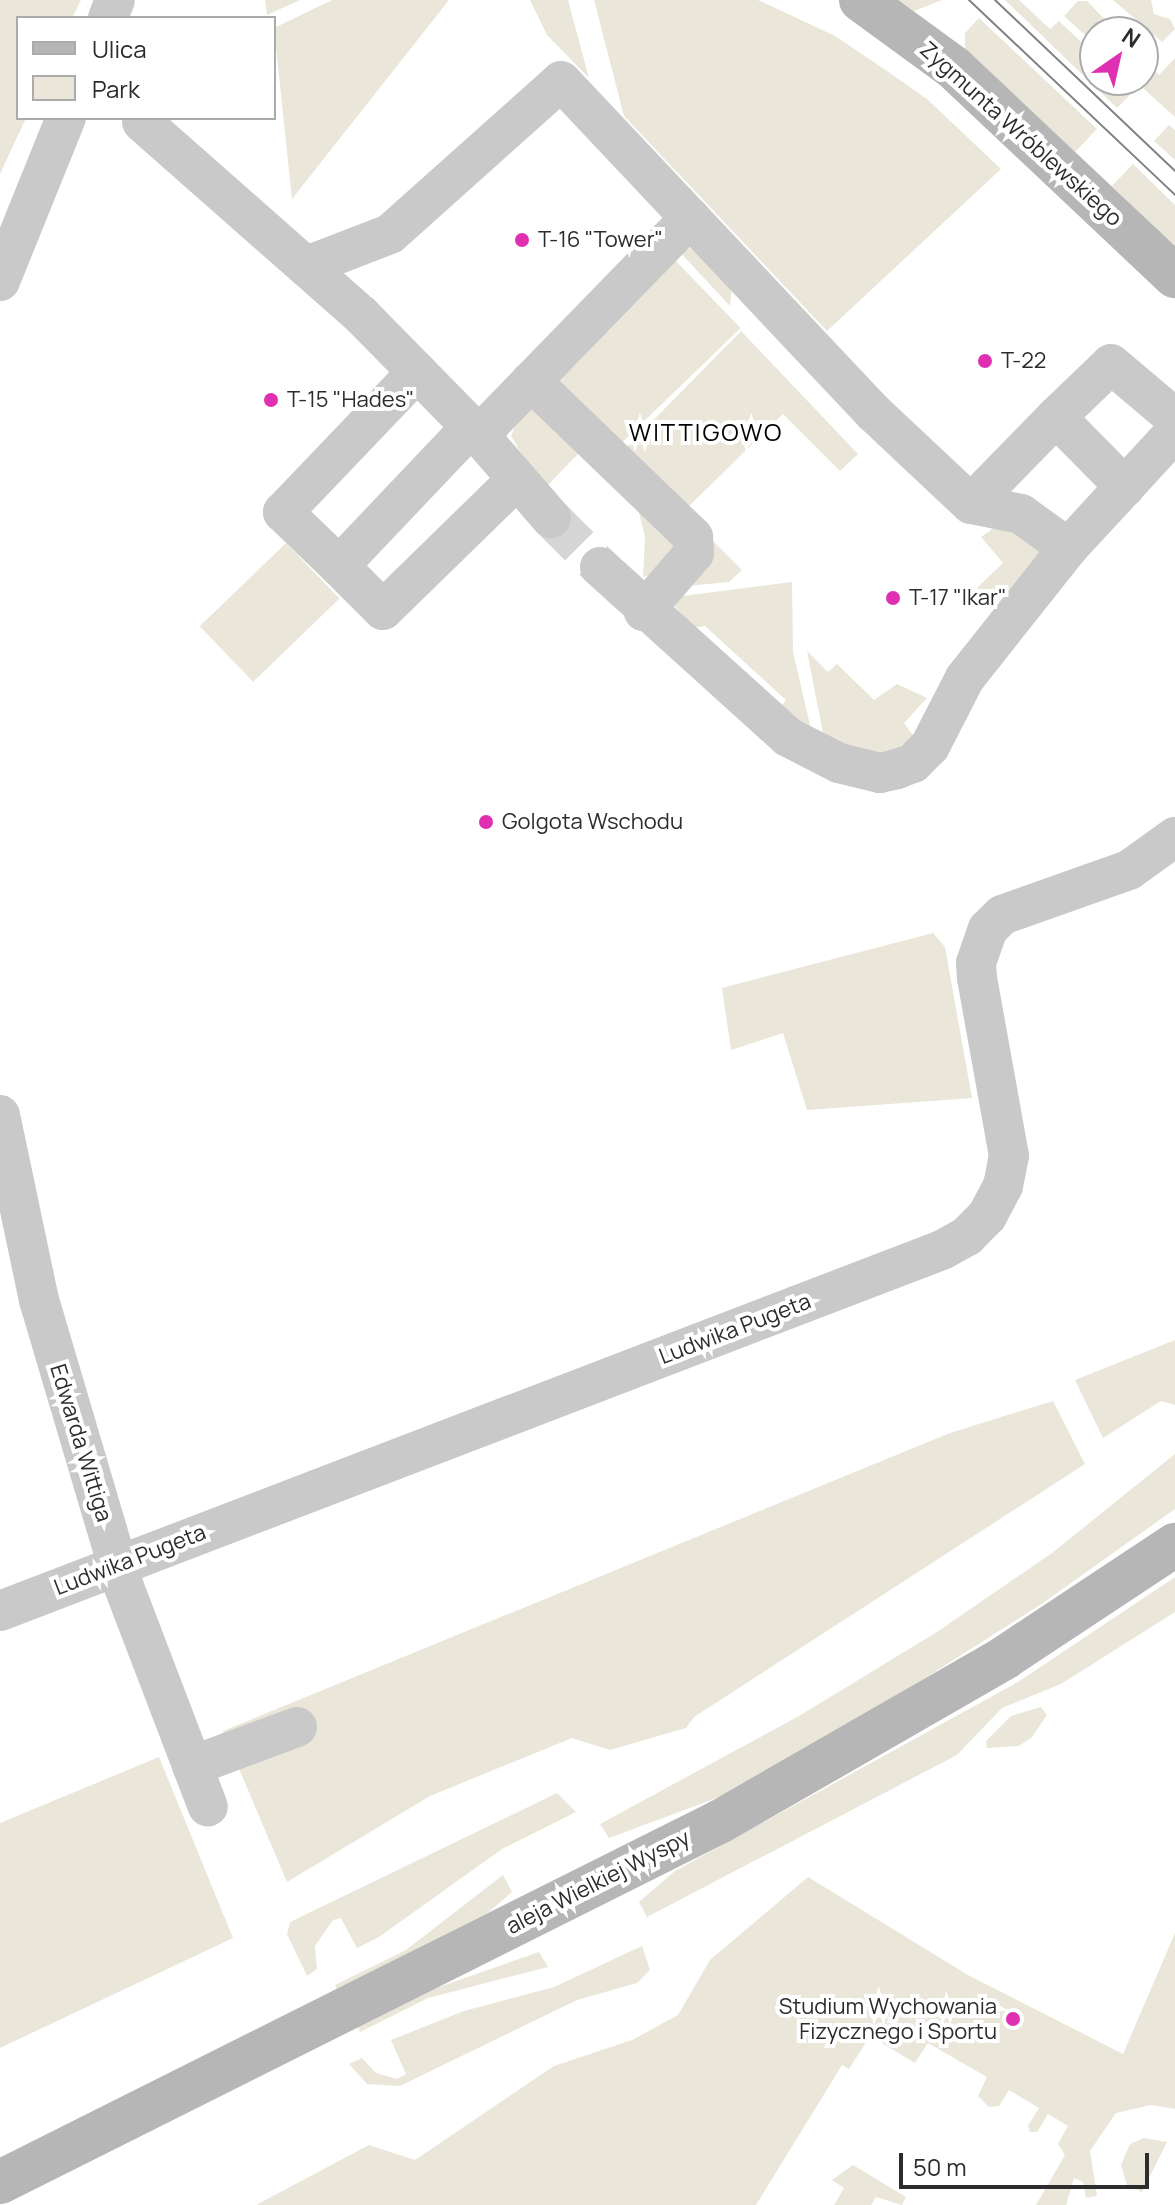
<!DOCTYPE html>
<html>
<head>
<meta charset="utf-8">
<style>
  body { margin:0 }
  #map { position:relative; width:1175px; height:2205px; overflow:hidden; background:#fff; font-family:Manrope,sans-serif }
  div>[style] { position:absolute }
  .green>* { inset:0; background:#eae6d9; transform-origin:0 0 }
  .street-tunnel>* { height:40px; margin-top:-20px; transform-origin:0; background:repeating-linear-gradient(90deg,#d5d5d5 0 40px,transparent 0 60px) }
  .street>* { height:40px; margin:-20px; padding:0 20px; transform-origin:20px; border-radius:20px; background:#c9c9c9 }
  .secondary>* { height:44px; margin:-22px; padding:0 22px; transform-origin:22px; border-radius:22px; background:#b6b6b6 }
  .tram>* { height:2px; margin:-1px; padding:0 1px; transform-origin:1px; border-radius:1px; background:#818181 }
  .dots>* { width:22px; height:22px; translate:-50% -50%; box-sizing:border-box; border:4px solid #fff; border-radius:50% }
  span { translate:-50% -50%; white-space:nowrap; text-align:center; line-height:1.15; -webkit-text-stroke:8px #fff; paint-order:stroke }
  .street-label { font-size:22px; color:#2c2c2c }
  .poi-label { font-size:22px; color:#2c2c2c }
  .left { translate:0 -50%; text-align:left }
  .right { translate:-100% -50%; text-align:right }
  .neighbourhood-label { font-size:24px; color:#000; letter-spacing:2px }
  .legend { position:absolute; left:16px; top:16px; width:260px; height:104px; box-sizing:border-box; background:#fff; border:2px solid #ababab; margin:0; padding:10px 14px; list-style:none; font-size:24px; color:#2c2c2c }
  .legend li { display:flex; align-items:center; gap:16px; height:40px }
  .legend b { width:40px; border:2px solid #ababab }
  .north { position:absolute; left:1079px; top:16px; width:80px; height:80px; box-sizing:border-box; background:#fff; border:2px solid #ababab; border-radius:50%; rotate:34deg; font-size:22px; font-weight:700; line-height:32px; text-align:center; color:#2c2c2c }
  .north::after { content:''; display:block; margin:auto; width:28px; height:36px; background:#e030b2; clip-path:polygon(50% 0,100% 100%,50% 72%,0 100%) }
  .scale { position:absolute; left:899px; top:2153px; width:250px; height:36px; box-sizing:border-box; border:4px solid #2c2c2c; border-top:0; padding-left:10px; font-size:24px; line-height:28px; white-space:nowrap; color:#2c2c2c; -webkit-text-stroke:6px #fff; paint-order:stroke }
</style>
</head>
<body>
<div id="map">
  <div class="green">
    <div style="clip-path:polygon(0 0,81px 0,72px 18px,18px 18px,18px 118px,26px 118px,0 174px)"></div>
    <div style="clip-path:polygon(265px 0,300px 0,267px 15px)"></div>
    <div style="clip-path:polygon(332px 0,449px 0,292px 199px,274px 28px)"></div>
    <div style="clip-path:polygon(530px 0,568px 0,589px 78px,547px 35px)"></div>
    <div style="clip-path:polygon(594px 0,758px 0,835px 36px,887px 71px,927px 99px,1001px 169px,827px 331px,624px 116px)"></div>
    <div style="clip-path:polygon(898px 0,942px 0,914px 11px)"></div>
    <div style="clip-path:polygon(1005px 0,1019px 0,1050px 29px,1059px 21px,1095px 55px,1095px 80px,1122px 80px,1134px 91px,1117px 108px)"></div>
    <div style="clip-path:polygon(1113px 0,1151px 0,1154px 14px,1170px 19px,1175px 29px,1162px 42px)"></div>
    <div style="clip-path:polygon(1078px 1px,1087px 1px,1117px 32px,1095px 32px,1095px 44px,1064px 16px)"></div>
    <div style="clip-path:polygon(979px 18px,1097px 129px,1075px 152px,965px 49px,965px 33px)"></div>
    <div style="clip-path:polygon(1175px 58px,1175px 117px,1134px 80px,1143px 80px,1143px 59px,1159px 75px)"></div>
    <div style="clip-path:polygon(1169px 125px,1175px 130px,1175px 160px,1154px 141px)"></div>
    <div style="clip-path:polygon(1133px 164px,1175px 205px,1175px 248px,1112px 186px)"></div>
    <div style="clip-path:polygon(698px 248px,733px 275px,730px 306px,677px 249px)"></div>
    <div style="left:669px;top:254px;width:103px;height:177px;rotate:46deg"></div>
    <div style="clip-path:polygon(741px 331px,858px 454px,840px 471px,783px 414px,683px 512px,626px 448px)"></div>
    <div style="clip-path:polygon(525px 401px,578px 454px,543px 490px,511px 436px)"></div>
    <div style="clip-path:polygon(639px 512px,684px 541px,654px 574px,643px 577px,645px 538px)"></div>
    <div style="clip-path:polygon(1001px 523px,1041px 551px,1003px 604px,977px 588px,1003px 563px,981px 537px)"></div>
    <div style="clip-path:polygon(712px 540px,742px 570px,729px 582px,678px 587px)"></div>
    <div style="left:286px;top:543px;width:77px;height:120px;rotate:46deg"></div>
    <div style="clip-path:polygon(792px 582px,793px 652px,813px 738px,778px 712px,786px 700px,705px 626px,690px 628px,674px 604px,675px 597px)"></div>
    <div style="clip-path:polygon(807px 651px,828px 672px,837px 664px,874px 700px,897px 684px,927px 698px,904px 723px,915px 738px,879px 757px,825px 743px)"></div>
    <div style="clip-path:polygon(933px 933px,945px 947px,972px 1098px,807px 1110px,783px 1033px,731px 1050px,722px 988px)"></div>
    <div style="clip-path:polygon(1175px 1340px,1175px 1405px,1161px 1401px,1103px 1438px,1075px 1380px)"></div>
    <div style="clip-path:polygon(1053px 1401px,1085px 1464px,694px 1717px,686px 1728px,610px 1750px,572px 1738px,430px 1796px,287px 1882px,223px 1731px,950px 1433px)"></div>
    <div style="clip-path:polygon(1175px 1454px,1175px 1509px,1040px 1605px,837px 1734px,730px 1793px,609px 1838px,600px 1824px,799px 1716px,937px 1632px,1052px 1553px)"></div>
    <div style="clip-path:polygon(1175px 1577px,1175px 1612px,1061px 1684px,1002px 1708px,957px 1755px,647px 1917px,639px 1902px,675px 1871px,1018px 1682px)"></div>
    <div style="clip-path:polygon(1041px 1707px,1047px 1715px,1032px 1737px,1019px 1746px,987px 1748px,986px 1741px,1011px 1716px)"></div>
    <div style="clip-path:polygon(159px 1757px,233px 1938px,0 2048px,0 1823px)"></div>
    <div style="clip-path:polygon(557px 1793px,576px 1812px,502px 1849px,379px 1937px,357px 1948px,341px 1918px,333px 1920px,315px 1946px,317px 1969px,307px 1976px,287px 1934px,290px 1922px)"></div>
    <div style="clip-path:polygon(503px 1875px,512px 1892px,489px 1912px,337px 1990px,335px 1985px,406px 1950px)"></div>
    <div style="clip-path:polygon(808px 1877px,968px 1975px,1123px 2054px,1175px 1933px,1175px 2109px,1151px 2105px,1116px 2113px,1090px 2151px,1097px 2196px,1086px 2198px,1083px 2182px,1074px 2178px,1066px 2205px,1036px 2205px,1065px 2155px,1058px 2144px,1068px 2126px,1048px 2114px,1037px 2132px,1030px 2132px,1028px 2126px,1039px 2108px,1009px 2090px,999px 2106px,989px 2107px,978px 2096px,987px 2077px,928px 2043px,915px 2063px,870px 2036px,849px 2069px,842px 2065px,756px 2205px,256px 2205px,369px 2145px,415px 2160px,554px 2066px,632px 2040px,678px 2015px,710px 1960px)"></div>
    <div style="clip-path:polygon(642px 1946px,650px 1970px,637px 1983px,577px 2000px,400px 2086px,367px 2084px,349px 2064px,362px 2058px,376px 2073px,397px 2079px,406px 2074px,391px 2040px,464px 2011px,554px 1987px)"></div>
    <div style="clip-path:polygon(539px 1952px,548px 1967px,428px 1998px,360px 2032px,357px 2025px,422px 1993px)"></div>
    <div style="clip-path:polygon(1144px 2138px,1167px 2142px,1142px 2192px,1127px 2185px,1121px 2165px,1130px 2144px)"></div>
    <div style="clip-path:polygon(853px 2165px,906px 2197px,902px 2205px,876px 2197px,871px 2205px,834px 2205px,844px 2188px,832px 2180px)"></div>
  </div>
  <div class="street-tunnel">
    <div style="left:551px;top:518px;width:69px;rotate:45deg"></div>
  </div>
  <div class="street">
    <div style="left:108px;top:18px;width:19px;rotate:-69deg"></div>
    <div style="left:142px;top:122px;width:292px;rotate:41.4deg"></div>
    <div style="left:361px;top:315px;width:168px;rotate:45.5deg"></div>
    <div style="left:479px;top:435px;width:110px;rotate:49.1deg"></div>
    <div style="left:307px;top:266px;width:89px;rotate:-21.1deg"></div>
    <div style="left:390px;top:234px;width:229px;rotate:-41.8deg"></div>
    <div style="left:561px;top:81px;width:456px;rotate:46.7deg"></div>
    <div style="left:874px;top:413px;width:133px;rotate:43.2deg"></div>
    <div style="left:971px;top:504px;width:51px;rotate:11.3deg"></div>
    <div style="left:1021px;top:514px;width:58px;rotate:35.9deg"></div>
    <div style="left:0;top:281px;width:176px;rotate:-68deg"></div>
    <div style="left:417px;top:372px;width:194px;rotate:133.7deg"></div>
    <div style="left:283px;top:512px;width:78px;rotate:44deg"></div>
    <div style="left:339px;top:566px;width:192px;rotate:-46.5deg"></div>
    <div style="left:531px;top:381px;width:225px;rotate:43.9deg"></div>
    <div style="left:693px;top:537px;width:16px;rotate:86deg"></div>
    <div style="left:694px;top:553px;width:77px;rotate:130.8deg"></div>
    <div style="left:479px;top:435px;width:303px;rotate:-45.8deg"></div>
    <div style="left:1125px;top:487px;width:98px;rotate:-134.6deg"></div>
    <div style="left:1056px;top:417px;width:76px;rotate:-43.9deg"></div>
    <div style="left:1111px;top:364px;width:84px;rotate:40.2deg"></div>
    <div style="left:971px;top:504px;width:122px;rotate:-45.7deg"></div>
    <div style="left:339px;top:566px;width:62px;rotate:45deg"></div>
    <div style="left:383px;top:610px;width:185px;rotate:-44.3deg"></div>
    <div style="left:600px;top:567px;width:253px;rotate:42.1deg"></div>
    <div style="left:788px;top:737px;width:57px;rotate:27deg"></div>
    <div style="left:839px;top:763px;width:42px;rotate:13.7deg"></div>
    <div style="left:880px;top:773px;width:17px;rotate:-13deg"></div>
    <div style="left:897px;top:769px;width:17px;rotate:-21deg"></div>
    <div style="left:913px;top:763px;width:24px;rotate:-45deg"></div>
    <div style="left:930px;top:746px;width:76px;rotate:-62.8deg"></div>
    <div style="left:965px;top:678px;width:166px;rotate:-51.6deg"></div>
    <div style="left:1068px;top:548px;width:158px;rotate:-47.3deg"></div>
    <div style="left:0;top:1115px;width:189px;rotate:78.1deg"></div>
    <div style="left:39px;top:1300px;width:299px;rotate:73.5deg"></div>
    <div style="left:124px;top:1587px;width:235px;rotate:69.1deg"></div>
    <div style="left:0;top:1611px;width:1009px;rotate:-20.97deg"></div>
    <div style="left:942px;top:1250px;width:29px;rotate:-29deg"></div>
    <div style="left:967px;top:1236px;width:28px;rotate:-45deg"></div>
    <div style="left:987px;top:1216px;width:34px;rotate:-62deg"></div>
    <div style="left:1003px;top:1186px;width:31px;rotate:-79deg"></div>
    <div style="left:1009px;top:1156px;width:181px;rotate:-100.2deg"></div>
    <div style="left:977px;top:978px;width:15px;rotate:-94deg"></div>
    <div style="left:976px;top:963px;width:36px;rotate:-71deg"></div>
    <div style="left:988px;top:929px;width:20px;rotate:-45deg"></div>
    <div style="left:1002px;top:915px;width:135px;rotate:-19.5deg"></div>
    <div style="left:1129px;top:870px;width:57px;rotate:-35.7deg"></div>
    <div style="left:192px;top:1766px;width:112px;rotate:-20.4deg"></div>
  </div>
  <div class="secondary">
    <div style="left:861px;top:0;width:114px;rotate:36.1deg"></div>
    <div style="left:953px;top:67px;width:305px;rotate:43.3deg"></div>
    <div style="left:0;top:2182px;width:806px;rotate:-26.6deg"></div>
    <div style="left:721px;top:1821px;width:327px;rotate:-29.9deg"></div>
    <div style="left:1004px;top:1658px;width:205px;rotate:-33.5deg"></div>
  </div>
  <div class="tram">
    <div style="left:969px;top:0;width:284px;rotate:43.4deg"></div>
    <div style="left:995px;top:0;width:248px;rotate:43.5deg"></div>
  </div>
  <div class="dots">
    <div style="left:522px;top:240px;background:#e030b2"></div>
    <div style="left:985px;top:361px;background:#e030b2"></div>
    <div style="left:271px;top:400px;background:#e030b2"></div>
    <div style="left:893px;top:598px;background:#e030b2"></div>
    <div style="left:486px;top:822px;background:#e030b2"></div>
    <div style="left:1013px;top:2019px;background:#e030b2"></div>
  </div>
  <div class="street-label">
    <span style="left:1021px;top:134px;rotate:42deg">Zygmunta Wróblewskiego</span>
    <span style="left:735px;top:1329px;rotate:-21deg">Ludwika Pugeta</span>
    <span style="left:81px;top:1443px;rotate:73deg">Edwarda Wittiga</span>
    <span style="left:130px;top:1560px;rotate:-21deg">Ludwika Pugeta</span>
    <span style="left:598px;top:1882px;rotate:-27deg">aleja Wielkiej Wyspy</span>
  </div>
  <div class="poi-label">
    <span class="left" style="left:538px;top:240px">T-16 "Tower"</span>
    <span class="left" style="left:1001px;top:361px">T-22</span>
    <span class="left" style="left:287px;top:400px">T-15 "Hades"</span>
    <span class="left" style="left:909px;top:598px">T-17 "Ikar"</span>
    <span class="left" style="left:502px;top:822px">Golgota Wschodu</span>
    <span class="right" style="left:997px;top:2019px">Studium Wychowania<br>Fizycznego i Sportu</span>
  </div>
  <div class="neighbourhood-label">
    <span style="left:706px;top:432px">WITTIGOWO</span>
  </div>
  <ul class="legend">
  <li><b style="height:10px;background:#b6b6b6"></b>Ulica</li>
  <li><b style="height:22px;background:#eae6d9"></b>Park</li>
  </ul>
  <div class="north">N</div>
  <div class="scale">50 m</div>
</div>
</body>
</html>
